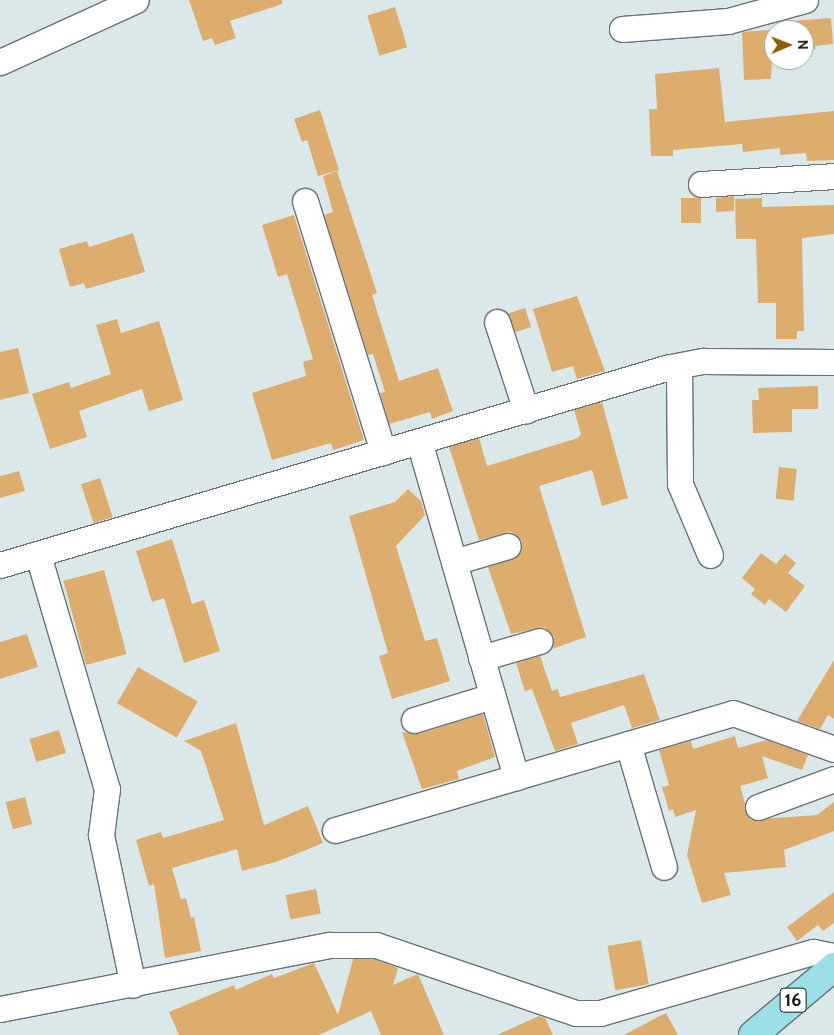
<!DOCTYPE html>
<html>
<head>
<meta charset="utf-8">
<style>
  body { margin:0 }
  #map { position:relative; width:834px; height:1035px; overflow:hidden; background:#dbe8ea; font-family:Cabin,sans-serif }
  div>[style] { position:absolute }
  .building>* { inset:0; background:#ddad6e; transform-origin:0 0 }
  .roads { filter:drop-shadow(1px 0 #687375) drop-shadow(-1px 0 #687375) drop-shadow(0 1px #687375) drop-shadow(0 -1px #687375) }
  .minor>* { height:25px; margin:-12.5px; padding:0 12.5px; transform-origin:12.5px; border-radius:12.5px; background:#fff }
  .major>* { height:28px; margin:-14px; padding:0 14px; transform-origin:14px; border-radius:14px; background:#9bdfe7 }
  span { translate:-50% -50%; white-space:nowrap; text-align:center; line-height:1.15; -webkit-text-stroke:4px #fff; paint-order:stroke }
  .shield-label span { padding:1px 4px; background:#fff; border:1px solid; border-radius:4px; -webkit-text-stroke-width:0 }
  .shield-label { font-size:18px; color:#141819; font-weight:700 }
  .north { position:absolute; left:764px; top:20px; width:50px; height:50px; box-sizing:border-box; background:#fff; border:1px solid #a1a3a3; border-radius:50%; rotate:89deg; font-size:14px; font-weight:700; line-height:20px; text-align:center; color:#141819 }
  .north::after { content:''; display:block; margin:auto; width:18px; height:22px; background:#8b5b02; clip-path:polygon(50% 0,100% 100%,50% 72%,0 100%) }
</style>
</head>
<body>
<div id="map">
  <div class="building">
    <div style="clip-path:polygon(189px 0,282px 0,282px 4px,230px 21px,236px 38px,215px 45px,212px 38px,203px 41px)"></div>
    <div style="left:395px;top:7px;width:42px;height:29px;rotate:73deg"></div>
    <div style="clip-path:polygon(831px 18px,833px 44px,815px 46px,816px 49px,804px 50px,804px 30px,774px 30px,771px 79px,744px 80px,742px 32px,780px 29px,779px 22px)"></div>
    <div style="clip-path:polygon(719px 68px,725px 122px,834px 111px,834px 160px,807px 161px,806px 153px,780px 155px,780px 148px,743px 152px,742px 144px,673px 150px,673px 156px,651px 156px,649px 109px,657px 109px,655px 74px)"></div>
    <div style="clip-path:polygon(320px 110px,339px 170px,318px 176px,307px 140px,302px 142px,294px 119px)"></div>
    <div style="clip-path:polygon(337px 171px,377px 293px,372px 295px,399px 381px,438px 368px,453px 411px,432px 419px,430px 412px,389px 424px,380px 393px,385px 392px,373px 354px,368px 355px,324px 215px,333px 212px,323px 176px)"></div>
    <div style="clip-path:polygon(734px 196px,734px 211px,716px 212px,716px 198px)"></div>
    <div style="left:681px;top:198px;width:20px;height:25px"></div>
    <div style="clip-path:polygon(762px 198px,762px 207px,834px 205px,834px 234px,802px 238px,804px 331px,797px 331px,797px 339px,776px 339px,776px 303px,758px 303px,756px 239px,736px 239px,735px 199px)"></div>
    <div style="clip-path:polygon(294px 215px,364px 440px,333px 450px,331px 443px,272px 460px,252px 393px,306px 376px,303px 362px,313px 359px,287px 274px,278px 277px,262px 225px)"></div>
    <div style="clip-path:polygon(133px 233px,145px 272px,86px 289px,84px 283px,70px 287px,59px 249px,87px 241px,89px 247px)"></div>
    <div style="clip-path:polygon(577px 296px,605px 371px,577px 379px,573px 366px,552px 372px,533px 309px)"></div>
    <div style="left:525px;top:308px;width:20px;height:18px;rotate:72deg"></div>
    <div style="clip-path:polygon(117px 319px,121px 333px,159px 321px,183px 400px,149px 411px,142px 389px,79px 411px,87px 437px,50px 449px,32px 394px,69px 382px,71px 388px,111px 374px,96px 325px)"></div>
    <div style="clip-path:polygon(18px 348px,29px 393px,0 400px,0 352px)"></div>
    <div style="clip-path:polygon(818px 386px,818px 409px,792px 409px,792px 432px,753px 433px,752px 400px,759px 400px,758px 388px)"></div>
    <div style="clip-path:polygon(602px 402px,628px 498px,602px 506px,592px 470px,539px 486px,586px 637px,552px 649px,554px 637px,544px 627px,511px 634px,488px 567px,518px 556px,522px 541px,511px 532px,479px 540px,449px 447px,479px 438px,487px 466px,578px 438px,581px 434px,574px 410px)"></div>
    <div style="left:779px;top:467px;width:18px;height:32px;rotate:6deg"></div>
    <div style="clip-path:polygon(19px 471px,25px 491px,0 498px,0 476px)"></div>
    <div style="left:100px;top:478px;width:41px;height:20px;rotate:72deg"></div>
    <div style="clip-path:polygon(408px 489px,421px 501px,425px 515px,396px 546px,425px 641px,437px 638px,450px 681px,392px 699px,379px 656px,388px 653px,349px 516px,395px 502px)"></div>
    <div style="clip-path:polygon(172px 539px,192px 604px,204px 600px,220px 651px,184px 663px,164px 598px,152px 602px,136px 551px)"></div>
    <div style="clip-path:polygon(761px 553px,776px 564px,785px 554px,796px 563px,788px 573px,805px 586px,786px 612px,769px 599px,765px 605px,751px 594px,755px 589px,742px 578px)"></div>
    <div style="left:104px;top:570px;width:87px;height:42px;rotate:75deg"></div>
    <div style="clip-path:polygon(27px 634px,38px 667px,0 679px,0 642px)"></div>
    <div style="clip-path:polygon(540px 656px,552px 691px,558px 689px,560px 697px,644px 674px,660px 720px,632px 728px,624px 705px,571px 723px,578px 744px,555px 751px,532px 689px,525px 691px,516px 663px)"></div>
    <div style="clip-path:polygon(834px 660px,834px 719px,828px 715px,820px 729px,797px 721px)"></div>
    <div style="left:138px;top:667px;width:69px;height:42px;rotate:30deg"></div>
    <div style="clip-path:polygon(483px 714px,495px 757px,457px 771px,459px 779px,422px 789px,402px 732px,418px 734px)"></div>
    <div style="clip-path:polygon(236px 723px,264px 825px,308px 806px,323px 843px,279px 861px,242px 871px,237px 849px,172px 868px,181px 899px,186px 898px,191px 918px,194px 917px,201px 951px,165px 958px,154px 884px,149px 886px,136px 840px,161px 832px,163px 838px,224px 820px,201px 751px,184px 741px)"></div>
    <div style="left:59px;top:730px;width:24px;height:31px;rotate:73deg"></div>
    <div style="clip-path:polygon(735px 736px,738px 748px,767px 740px,808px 755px,802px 770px,762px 756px,768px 778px,740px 786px,750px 820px,817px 815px,834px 802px,834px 831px,784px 850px,786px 867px,724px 873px,731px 895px,702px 903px,687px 855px,696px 810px,675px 817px,673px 809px,669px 811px,662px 787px,669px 785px,659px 750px,691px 741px,693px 749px)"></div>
    <div style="left:25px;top:797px;width:28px;height:20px;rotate:75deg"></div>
    <div style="left:316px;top:889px;width:25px;height:31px;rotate:79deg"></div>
    <div style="clip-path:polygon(834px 892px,834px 923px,823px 931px,818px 925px,797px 941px,787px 927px)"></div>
    <div style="left:641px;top:940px;width:45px;height:34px;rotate:80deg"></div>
    <div style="clip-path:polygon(353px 959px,374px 959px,398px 968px,393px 985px,418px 974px,444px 1035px,381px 1035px,371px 1011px,319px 1035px,179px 1035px,169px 1012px,234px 985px,236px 990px,272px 974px,274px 978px,314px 963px,338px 1015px)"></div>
    <div style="clip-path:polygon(666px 1013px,678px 1035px,624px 1035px,658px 1017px)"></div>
    <div style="clip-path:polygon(539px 1016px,545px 1018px,553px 1035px,497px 1035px)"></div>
  </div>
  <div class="roads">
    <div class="minor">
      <div style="left:622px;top:29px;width:106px;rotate:-4.3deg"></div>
      <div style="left:728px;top:21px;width:80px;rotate:-15.3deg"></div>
      <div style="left:0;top:62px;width:149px;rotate:-24.5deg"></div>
      <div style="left:701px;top:184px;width:133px;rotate:-3.4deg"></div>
      <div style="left:305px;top:201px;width:263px;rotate:72.7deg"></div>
      <div style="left:497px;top:322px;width:93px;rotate:71.8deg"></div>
      <div style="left:679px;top:366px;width:118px;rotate:89.5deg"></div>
      <div style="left:680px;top:484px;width:77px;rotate:67.1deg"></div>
      <div style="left:419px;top:441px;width:350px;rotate:73.9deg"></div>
      <div style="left:516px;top:777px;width:226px;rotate:-16.4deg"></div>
      <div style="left:733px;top:713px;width:107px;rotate:19.6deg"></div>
      <div style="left:38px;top:555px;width:244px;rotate:73.6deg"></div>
      <div style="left:107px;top:789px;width:46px;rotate:97.4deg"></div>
      <div style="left:101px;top:835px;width:153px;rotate:78deg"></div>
      <div style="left:454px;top:562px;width:56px;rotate:-16.5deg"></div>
      <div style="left:0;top:565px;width:695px;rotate:-16.48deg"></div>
      <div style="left:666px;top:368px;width:38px;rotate:-11deg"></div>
      <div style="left:703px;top:361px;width:131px;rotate:0.4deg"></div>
      <div style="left:481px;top:658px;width:61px;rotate:-16.1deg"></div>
      <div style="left:414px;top:720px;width:82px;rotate:-17.1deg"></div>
      <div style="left:628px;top:744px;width:128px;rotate:73.7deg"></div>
      <div style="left:758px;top:807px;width:81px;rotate:-20.2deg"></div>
      <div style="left:335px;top:830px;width:189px;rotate:-16.3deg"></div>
      <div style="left:0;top:1009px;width:336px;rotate:-11deg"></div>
      <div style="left:330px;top:945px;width:46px"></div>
      <div style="left:376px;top:945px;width:211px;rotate:18.8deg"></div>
      <div style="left:576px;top:1013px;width:24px"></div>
      <div style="left:600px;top:1013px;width:222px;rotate:-16deg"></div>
      <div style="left:813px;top:952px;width:21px;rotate:11deg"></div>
    </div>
    <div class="major">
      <div style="left:753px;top:1035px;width:106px;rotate:-40deg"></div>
    </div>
  </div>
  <div class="shield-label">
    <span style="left:793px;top:1000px">16</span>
  </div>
  <div class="north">N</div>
</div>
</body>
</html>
